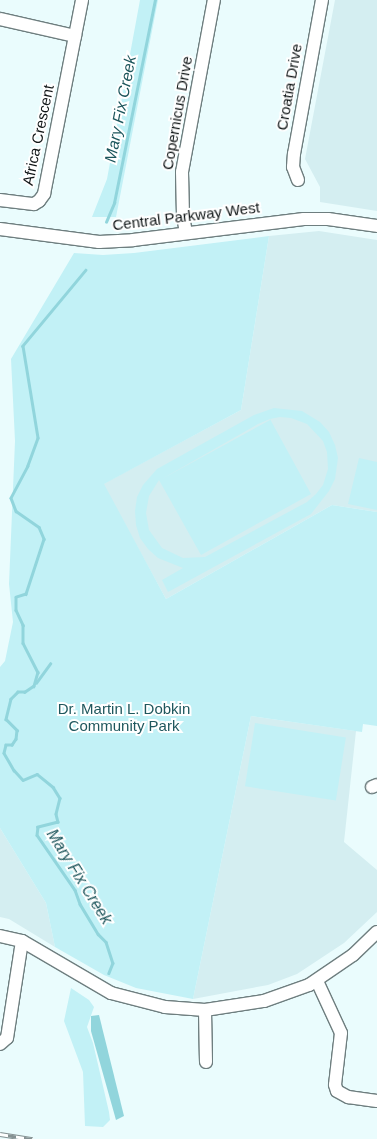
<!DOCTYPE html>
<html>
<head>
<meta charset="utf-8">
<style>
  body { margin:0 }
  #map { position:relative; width:377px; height:1139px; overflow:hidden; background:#eafcfd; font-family:Helvetica,sans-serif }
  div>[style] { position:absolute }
  .built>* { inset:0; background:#d4eef1 }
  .green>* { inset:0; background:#c2f1f6; transform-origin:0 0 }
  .water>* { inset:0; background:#91d5dc }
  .stream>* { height:2.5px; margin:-1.25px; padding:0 1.25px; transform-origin:1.25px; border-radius:1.25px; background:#91d5dc }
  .roads { filter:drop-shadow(1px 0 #6e7e7f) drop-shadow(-1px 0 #6e7e7f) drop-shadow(0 1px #6e7e7f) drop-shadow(0 -1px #6e7e7f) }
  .minor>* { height:12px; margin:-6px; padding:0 6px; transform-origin:6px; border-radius:6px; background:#fff }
  .rail>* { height:4.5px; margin-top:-2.25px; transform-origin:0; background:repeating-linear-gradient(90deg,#fff 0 8px,#869293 0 16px); box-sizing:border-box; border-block:1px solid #869293 }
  span { translate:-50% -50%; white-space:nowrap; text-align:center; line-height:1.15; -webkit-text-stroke:4px #fff; paint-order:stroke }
  .street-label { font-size:15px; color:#101617 }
  .park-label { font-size:15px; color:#1e575d }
  .water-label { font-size:16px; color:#1d565c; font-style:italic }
</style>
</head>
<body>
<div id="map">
  <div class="built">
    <div style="clip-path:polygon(335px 0,377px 0,377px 211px,320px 202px,320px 187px,305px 159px)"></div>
    <div style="clip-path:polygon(319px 231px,377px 240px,377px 512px,332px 505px,166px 599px,103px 484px,241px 410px,269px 236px)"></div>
    <div style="clip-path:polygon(251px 716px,356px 731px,344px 842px,377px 870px,377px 912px,344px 943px,297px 974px,268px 985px,193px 999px)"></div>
    <div style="clip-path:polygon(0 828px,46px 903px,55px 947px,9px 919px,0 917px)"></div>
  </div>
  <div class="green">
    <div style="clip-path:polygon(140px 0,158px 0,116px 217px,92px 217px,107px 179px)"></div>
    <div style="clip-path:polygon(269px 236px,241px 410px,104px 484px,166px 599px,332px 505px,377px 512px,377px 726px,363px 724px,362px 732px,251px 716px,193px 999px,136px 988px,104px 975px,55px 947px,46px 903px,0 828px,0 667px,5px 661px,13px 622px,9px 584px,15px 441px,11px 359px,74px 253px,103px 255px,134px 253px)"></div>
    <div style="clip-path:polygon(evenodd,274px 408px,302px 411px,320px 422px,329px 432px,335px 445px,338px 458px,335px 479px,329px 491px,311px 514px,168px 592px,162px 580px,183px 568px,158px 558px,148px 549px,140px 538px,136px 525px,135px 511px,137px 497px,143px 485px,157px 469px,254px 415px,274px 408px,280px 417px,291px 418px,307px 424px,323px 441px,327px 452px,328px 469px,323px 485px,316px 494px,307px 502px,205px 557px,183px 558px,162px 548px,149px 530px,146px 513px,149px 496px,159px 480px,201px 555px,311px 494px,270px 419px,280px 417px,274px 408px,270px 419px,270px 420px,160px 480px,258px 424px,270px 419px)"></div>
    <div style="clip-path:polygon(359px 458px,377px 462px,377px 510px,348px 504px)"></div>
    <div style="left:255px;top:723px;width:92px;height:64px;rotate:9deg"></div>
    <div style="clip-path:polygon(71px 988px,89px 1000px,94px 1007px,87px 1027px,93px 1043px,109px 1112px,110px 1120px,103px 1127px,85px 1126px,83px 1072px,64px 1021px)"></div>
  </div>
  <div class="water">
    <div style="clip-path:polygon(99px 1015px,124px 1116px,116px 1120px,91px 1031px,91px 1016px)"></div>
  </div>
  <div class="stream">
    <div style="left:106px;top:222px;width:21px;rotate:-67deg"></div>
    <div style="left:114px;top:203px;width:207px;rotate:-78.6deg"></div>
    <div style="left:86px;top:270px;width:99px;rotate:129.7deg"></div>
    <div style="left:23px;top:346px;width:93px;rotate:80.7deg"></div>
    <div style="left:38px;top:438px;width:30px;rotate:110deg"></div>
    <div style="left:28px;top:466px;width:36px;rotate:118deg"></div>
    <div style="left:11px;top:498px;width:14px;rotate:69deg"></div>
    <div style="left:16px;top:511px;width:28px;rotate:35deg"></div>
    <div style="left:39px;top:527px;width:13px;rotate:67deg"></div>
    <div style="left:44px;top:539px;width:58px;rotate:108.1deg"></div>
    <div style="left:26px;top:594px;width:10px;rotate:163deg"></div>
    <div style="left:16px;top:597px;width:13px;rotate:90deg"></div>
    <div style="left:16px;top:610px;width:17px;rotate:65deg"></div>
    <div style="left:23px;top:625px;width:18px;rotate:90deg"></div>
    <div style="left:23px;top:643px;width:33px;rotate:63deg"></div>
    <div style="left:38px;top:672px;width:15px;rotate:106deg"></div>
    <div style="left:34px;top:686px;width:11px;rotate:146deg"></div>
    <div style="left:25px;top:692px;width:7px;rotate:180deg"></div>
    <div style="left:18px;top:692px;width:10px;rotate:135deg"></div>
    <div style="left:11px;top:699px;width:21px;rotate:104deg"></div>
    <div style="left:6px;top:719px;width:16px;rotate:45deg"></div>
    <div style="left:17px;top:730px;width:9px;rotate:96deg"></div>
    <div style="left:16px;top:739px;width:7px;rotate:124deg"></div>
    <div style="left:12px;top:745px;width:6px;rotate:180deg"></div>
    <div style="left:6px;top:745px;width:8px;rotate:104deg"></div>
    <div style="left:4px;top:753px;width:20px;rotate:60deg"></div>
    <div style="left:14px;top:770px;width:13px;rotate:48deg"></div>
    <div style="left:23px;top:780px;width:15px;rotate:-23deg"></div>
    <div style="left:37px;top:774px;width:21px;rotate:39deg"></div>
    <div style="left:53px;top:787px;width:13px;rotate:58deg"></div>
    <div style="left:60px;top:798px;width:16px;rotate:104deg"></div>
    <div style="left:56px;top:814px;width:8px;rotate:76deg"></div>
    <div style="left:58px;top:822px;width:21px;rotate:166deg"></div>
    <div style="left:38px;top:827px;width:8px;rotate:97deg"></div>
    <div style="left:37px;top:835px;width:67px;rotate:55.4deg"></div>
    <div style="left:75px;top:890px;width:15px;rotate:70deg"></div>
    <div style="left:80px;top:904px;width:35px;rotate:59deg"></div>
    <div style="left:98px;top:934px;width:11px;rotate:45deg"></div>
    <div style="left:106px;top:942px;width:22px;rotate:72deg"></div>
    <div style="left:113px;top:963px;width:11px;rotate:112deg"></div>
    <div style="left:36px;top:683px;width:24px;rotate:-54deg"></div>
  </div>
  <div class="roads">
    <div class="minor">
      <div style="left:0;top:19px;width:77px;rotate:12.8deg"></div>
      <div style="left:298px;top:180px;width:14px;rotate:-111deg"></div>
      <div style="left:293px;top:167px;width:13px;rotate:-86deg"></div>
      <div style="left:294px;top:154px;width:157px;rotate:-79.7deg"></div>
      <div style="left:0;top:200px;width:34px;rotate:7deg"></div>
      <div style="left:34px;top:204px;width:6px;rotate:-31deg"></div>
      <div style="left:39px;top:201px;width:9px;rotate:-54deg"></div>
      <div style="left:44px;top:194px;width:198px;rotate:-78.9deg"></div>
      <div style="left:0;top:229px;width:100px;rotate:7.5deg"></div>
      <div style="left:99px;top:242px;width:34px;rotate:-3deg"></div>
      <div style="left:133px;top:240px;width:172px;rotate:-7deg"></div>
      <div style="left:304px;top:219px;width:24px"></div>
      <div style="left:328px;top:219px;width:49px;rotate:8.1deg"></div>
      <div style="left:186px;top:233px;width:17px;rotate:-100deg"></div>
      <div style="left:183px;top:216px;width:44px;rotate:-91.3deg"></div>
      <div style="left:182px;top:172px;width:175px;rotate:-79.5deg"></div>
      <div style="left:372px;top:787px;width:5px;rotate:-22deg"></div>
      <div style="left:0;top:936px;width:23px;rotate:13deg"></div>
      <div style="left:22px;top:941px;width:103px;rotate:30.3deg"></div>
      <div style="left:111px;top:993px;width:56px;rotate:14.5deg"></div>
      <div style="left:165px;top:1007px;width:40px;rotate:4.3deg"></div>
      <div style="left:205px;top:1010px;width:60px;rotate:-8.7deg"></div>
      <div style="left:264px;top:1001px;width:48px;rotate:-19.6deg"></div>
      <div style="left:309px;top:985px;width:53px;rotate:-34.3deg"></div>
      <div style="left:353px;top:955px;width:33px;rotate:-44deg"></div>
      <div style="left:317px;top:981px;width:57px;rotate:65.2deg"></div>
      <div style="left:341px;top:1033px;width:52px;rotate:96.6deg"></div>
      <div style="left:335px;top:1085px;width:6px;rotate:72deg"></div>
      <div style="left:337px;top:1091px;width:13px;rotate:29deg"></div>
      <div style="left:348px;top:1097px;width:29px;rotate:8deg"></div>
      <div style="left:205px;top:1010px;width:52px;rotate:88.9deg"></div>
      <div style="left:0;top:1044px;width:9px;rotate:-41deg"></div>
      <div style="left:7px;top:1038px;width:98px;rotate:-81.2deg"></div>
    </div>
  </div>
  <div class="rail">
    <div style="left:0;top:1134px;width:33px;rotate:9deg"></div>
  </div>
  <div class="street-label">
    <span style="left:289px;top:87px;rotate:-80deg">Croatia Drive</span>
    <span style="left:177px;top:113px;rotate:-80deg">Copernicus Drive</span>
    <span style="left:38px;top:135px;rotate:-78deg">Africa Crescent</span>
    <span style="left:186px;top:216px;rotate:-7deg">Central Parkway West</span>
  </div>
  <div class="park-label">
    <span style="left:124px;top:717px">Dr. Martin L. Dobkin<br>Community Park</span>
  </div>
  <div class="water-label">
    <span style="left:121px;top:109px;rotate:-79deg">Mary Fix Creek</span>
    <span style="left:79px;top:877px;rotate:58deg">Mary Fix Creek</span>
  </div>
</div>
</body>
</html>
